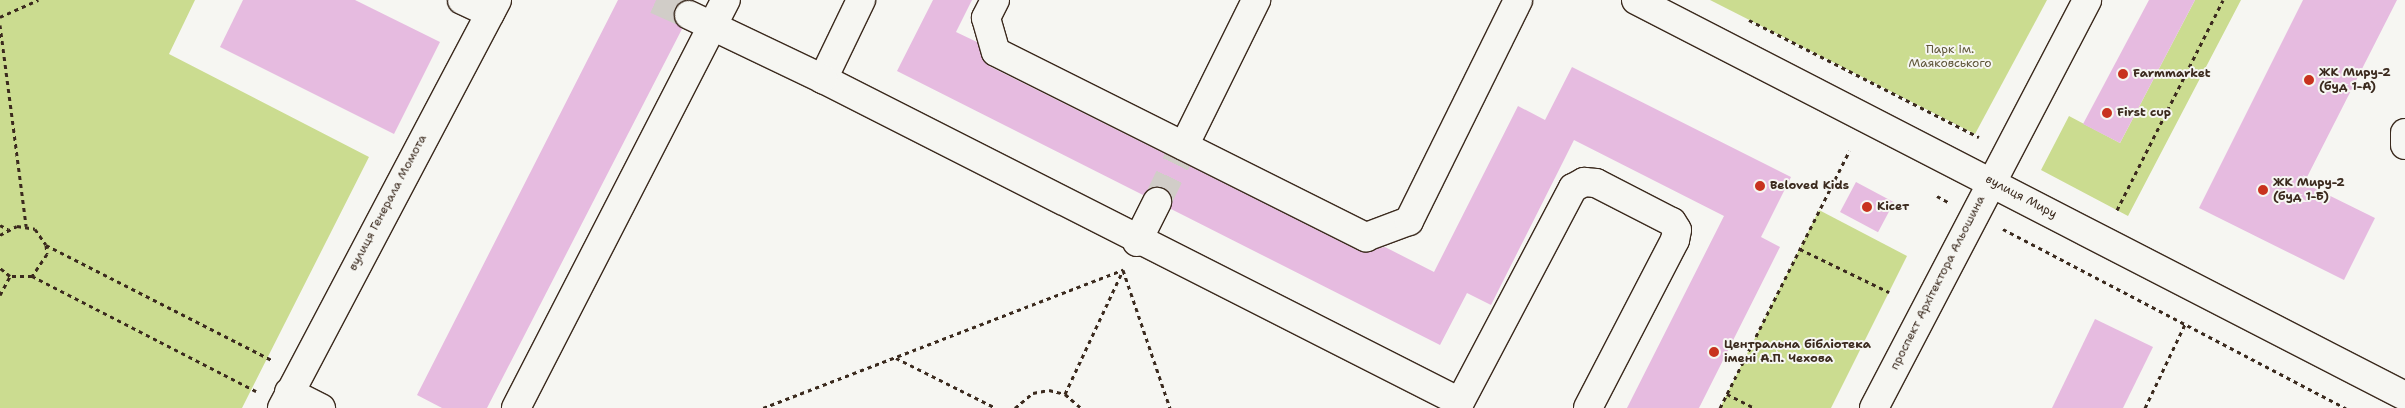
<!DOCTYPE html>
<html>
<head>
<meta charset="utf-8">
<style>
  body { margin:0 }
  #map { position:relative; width:2405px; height:408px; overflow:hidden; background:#f6f6f2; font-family:"Shantell Sans",sans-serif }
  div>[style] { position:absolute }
  .green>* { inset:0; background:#cbdc90 }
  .building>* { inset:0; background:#e6bbe0; transform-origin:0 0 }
  .minor-tunnel>* { height:28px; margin-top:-14px; transform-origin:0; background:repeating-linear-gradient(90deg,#d1cdc8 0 28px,transparent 0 42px) }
  .path>* { height:3px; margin-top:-1.5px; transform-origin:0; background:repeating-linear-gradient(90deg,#3b2a1e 0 4px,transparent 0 8px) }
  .roads { filter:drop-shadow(1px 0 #3b2a1e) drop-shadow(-1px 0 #3b2a1e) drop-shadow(0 1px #3b2a1e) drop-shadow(0 -1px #3b2a1e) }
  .minor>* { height:28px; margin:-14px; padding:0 14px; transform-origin:14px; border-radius:14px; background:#f6f6f2 }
  .dots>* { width:14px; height:14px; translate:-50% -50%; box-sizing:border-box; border:2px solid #f6f6f2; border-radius:50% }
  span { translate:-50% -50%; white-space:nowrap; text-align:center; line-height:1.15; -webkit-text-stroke:4px #f6f6f2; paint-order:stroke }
  .park-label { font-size:12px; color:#5f563a }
  .poi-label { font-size:12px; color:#3b2a1e; font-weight:700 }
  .left { translate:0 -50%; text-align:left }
  .street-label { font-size:12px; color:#3b2a1e }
</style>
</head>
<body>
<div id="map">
  <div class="green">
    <div style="clip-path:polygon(0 0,195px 0,169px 54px,369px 157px,242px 408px,0 408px)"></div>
    <div style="clip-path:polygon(1710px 0,2047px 0,1975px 134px)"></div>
    <div style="clip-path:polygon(2195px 0,2241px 0,2128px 216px,2041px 170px,2069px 116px,2120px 143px)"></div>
    <div style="clip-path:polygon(1819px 210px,1907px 256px,1831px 408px,1720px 408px)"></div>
  </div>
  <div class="building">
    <div style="clip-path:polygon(243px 0,355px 0,440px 42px,394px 134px,220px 47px)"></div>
    <div style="clip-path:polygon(618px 0,686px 0,675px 8px,673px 16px,682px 29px,487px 408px,442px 408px,417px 395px)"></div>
    <div style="clip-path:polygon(933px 0,972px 0,956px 32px,977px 42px,989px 66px,1359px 251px,1385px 247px,1434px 272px,1518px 106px,1545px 120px,1572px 67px,1791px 177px,1761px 237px,1780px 247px,1699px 408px,1627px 408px,1724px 216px,1574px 140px,1491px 305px,1467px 293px,1440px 345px,1171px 209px,1170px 194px,1164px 188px,1149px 189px,1143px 195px,897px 71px)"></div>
    <div style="clip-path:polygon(2149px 0,2195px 0,2120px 143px,2083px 124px)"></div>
    <div style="clip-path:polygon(2303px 0,2397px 0,2304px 183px,2375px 218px,2344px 280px,2199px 208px)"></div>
    <div style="left:1856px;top:182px;width:43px;height:34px;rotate:28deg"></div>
    <div style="clip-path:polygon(2095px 319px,2153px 347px,2123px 408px,2052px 408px)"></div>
  </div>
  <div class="minor-tunnel">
    <div style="left:656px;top:0;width:36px;rotate:24deg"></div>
    <div style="left:1157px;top:202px;width:62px;rotate:-64.3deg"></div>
  </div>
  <div class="path">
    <div style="left:0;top:17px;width:42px;rotate:-24.1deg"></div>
    <div style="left:1749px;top:20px;width:258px;rotate:27deg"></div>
    <div style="left:0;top:25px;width:203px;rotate:82.6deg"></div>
    <div style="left:1937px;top:196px;width:13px;rotate:29deg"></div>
    <div style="left:2117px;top:210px;width:235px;rotate:-63.2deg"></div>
    <div style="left:0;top:225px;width:9px;rotate:27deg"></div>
    <div style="left:2003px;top:229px;width:387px;rotate:27.6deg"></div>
    <div style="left:0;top:235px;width:19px;rotate:-28deg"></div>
    <div style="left:17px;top:226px;width:18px;rotate:9deg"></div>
    <div style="left:35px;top:229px;width:19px;rotate:55deg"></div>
    <div style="left:46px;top:245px;width:9px;rotate:84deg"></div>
    <div style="left:47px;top:254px;width:27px;rotate:124deg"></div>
    <div style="left:32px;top:276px;width:22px;rotate:180deg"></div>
    <div style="left:10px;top:276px;width:13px;rotate:-141deg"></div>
    <div style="left:46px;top:245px;width:254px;rotate:27deg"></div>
    <div style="left:1800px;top:249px;width:99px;rotate:25.8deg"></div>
    <div style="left:32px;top:276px;width:252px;rotate:27.2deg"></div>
    <div style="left:0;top:295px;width:21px;rotate:-62deg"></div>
    <div style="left:896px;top:358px;width:112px;rotate:26.6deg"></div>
    <div style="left:1065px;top:394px;width:137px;rotate:-64.9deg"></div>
    <div style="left:1727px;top:394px;width:31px;rotate:27deg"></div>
    <div style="left:763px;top:408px;width:386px;rotate:-21deg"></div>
    <div style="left:1123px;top:270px;width:146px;rotate:71.2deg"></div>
    <div style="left:1015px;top:408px;width:23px;rotate:-40deg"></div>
    <div style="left:1033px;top:393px;width:16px;rotate:-11deg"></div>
    <div style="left:1049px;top:390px;width:16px;rotate:14deg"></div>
    <div style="left:1065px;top:394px;width:21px;rotate:41deg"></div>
    <div style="left:1720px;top:408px;width:288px;rotate:-63.3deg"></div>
    <div style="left:2145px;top:408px;width:93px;rotate:-64.5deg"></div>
  </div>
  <div class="roads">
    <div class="minor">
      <div style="left:462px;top:0;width:31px;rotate:25deg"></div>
      <div style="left:861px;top:0;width:88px;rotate:115.7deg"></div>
      <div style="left:823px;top:79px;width:714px;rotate:26.89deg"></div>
      <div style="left:1460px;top:402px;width:242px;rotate:-62.2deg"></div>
      <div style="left:1573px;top:188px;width:13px;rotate:-29deg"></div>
      <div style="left:1584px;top:182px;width:12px;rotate:5deg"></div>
      <div style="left:1596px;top:183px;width:85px;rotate:27.2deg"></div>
      <div style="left:1672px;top:222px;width:9px;rotate:58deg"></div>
      <div style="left:1677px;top:230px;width:10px;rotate:101deg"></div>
      <div style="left:1675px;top:240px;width:189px;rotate:117.4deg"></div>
      <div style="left:995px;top:0;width:20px;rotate:117deg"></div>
      <div style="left:986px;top:18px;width:35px;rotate:74deg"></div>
      <div style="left:996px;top:52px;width:414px;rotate:26.6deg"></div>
      <div style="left:1366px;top:237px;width:46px;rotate:-20.4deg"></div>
      <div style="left:1409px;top:221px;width:246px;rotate:-63.7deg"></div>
      <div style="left:1636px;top:0;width:865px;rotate:27.25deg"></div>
      <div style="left:689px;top:15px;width:148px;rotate:25.5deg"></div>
      <div style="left:2405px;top:133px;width:12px;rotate:90deg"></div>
      <div style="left:1184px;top:146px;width:163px;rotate:-63.7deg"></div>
      <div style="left:1137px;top:242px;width:45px;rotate:-63.4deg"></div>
      <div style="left:289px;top:392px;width:36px;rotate:27deg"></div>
      <div style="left:282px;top:408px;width:461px;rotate:-62.2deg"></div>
      <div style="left:516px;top:408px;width:459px;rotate:-62.8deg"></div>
      <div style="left:1874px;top:408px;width:460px;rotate:-62.4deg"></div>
    </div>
  </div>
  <div class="dots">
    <div style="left:2123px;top:74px;background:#c8321e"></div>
    <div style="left:2309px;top:80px;background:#c8321e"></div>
    <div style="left:2107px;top:113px;background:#c8321e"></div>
    <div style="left:1760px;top:186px;background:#c8321e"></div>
    <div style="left:2263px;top:190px;background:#c8321e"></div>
    <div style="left:1867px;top:207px;background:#c8321e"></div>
    <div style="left:1714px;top:352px;background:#c8321e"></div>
  </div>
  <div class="park-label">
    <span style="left:1950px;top:57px">Парк ім.<br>Маяковського</span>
  </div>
  <div class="poi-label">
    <span class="left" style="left:2319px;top:80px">ЖК Миру-2<br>(буд 1-А)</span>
    <span class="left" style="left:2133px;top:74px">Farmmarket</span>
    <span class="left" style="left:2117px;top:113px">First cup</span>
    <span class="left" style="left:2273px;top:190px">ЖК Миру-2<br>(буд 1-Б)</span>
    <span class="left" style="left:1770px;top:186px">Beloved Kids</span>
    <span class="left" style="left:1877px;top:207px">Кісет</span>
    <span class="left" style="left:1724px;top:352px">Центральна бібліотека<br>імені А.П. Чехова</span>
  </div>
  <div class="street-label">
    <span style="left:2021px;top:197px;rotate:28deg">вулиця Миру</span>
    <span style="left:388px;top:203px;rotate:-62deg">вулиця Генерала Момота</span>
    <span style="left:1938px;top:283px;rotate:-63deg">проспект Архітектора Альошина</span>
  </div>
</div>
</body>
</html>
